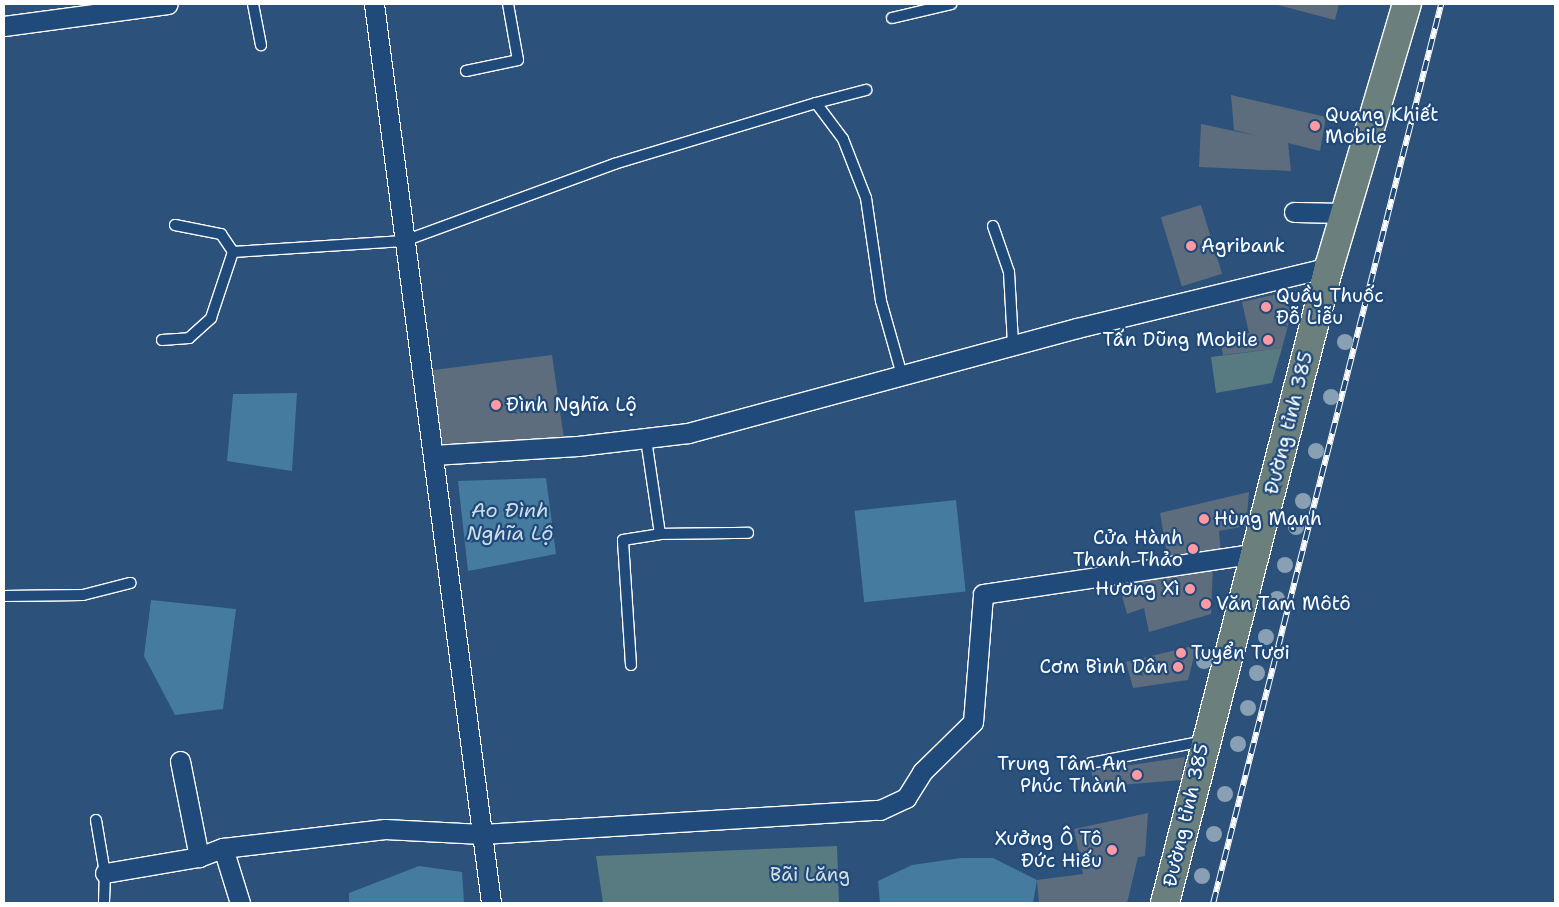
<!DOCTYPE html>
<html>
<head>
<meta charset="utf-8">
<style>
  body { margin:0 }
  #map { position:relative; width:1559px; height:907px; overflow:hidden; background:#2c517b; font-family:"Shantell Sans",sans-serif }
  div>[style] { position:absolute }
  .green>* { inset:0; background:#577b81 }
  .water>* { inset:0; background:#447b9f; transform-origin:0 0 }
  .building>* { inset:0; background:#5e6d7e; transform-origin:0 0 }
  .roads { filter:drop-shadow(1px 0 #fff) drop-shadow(-1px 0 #fff) drop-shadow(0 1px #fff) drop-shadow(0 -1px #fff) }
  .lane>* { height:10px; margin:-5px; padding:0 5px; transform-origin:5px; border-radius:5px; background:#1f4a7a }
  .street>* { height:19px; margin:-9.5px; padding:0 9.5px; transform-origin:9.5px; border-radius:9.5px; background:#1f4a7a }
  .primary>* { height:28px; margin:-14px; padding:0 14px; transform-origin:14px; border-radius:14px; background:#6b7f7c }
  .rail>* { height:5.5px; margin-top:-2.75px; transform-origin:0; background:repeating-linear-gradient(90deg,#1f4a7a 0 11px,#fff 0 22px); box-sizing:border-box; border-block:1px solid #fff }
  .trees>* { width:16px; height:16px; margin:-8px; border-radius:50%; background:#899fb3 }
  .dots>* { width:14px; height:14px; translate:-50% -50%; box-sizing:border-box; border:2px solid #1f4a7a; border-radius:50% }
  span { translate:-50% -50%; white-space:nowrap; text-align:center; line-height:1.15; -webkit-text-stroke:4.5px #1f4a7a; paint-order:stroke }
  .poi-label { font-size:19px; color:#fff }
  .left { translate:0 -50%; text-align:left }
  .right { translate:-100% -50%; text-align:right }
  .street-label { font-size:19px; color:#fff }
  .park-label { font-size:19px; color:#d5dee0 }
  .water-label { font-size:20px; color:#d0dee7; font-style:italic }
  .frame { position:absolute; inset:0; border:5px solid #fff; pointer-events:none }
</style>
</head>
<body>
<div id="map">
  <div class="green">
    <div style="clip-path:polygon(1282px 348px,1272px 383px,1216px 393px,1211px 357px)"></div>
    <div style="clip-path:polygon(837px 846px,839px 903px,603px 903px,596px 856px)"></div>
  </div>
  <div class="water">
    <div style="clip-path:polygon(297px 393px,292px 471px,227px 461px,233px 394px)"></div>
    <div style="clip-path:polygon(546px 478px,556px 554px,468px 571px,458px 481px)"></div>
    <div style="left:956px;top:500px;width:92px;height:102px;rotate:84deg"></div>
    <div style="clip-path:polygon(151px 600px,236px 609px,223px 709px,175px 715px,144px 656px)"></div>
    <div style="clip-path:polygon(961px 858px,993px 858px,1037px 880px,1033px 903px,880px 903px,878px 881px,912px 865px)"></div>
    <div style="clip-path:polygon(419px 866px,462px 872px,464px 903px,349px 903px,349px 893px)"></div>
  </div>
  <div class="building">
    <div style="clip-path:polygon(1274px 4px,1339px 4px,1335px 20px)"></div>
    <div style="clip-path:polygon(1231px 95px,1326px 117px,1320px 151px,1288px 143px,1291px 171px,1199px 167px,1201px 124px,1258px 136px,1234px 130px)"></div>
    <div style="left:1201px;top:205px;width:72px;height:42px;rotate:73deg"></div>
    <div style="clip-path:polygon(1278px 294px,1292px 311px,1282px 348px,1223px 355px,1220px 339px,1249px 333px,1242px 302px)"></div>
    <div style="clip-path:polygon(552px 355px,564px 439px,440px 446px,426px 371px)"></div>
    <div style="clip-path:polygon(1249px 492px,1246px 526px,1219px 531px,1221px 557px,1169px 566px,1160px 513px)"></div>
    <div style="clip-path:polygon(1213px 567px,1211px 614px,1149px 632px,1144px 608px,1127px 614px,1118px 581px)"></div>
    <div style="clip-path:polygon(1197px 645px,1188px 680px,1133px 688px,1126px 662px)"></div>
    <div style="clip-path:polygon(1185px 757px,1181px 780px,1095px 787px,1091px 771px)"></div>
    <div style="clip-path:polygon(1148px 813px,1145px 856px,1138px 857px,1127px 903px,1039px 903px,1037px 880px,1083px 874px,1074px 829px)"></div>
  </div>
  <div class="roads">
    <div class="lane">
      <div style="left:253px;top:4px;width:42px;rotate:79deg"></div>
      <div style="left:892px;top:18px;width:61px;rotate:-13.3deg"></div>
      <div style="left:466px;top:71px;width:53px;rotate:-11.9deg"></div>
      <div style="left:518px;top:60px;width:57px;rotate:-100.1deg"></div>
      <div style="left:816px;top:103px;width:52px;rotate:-14.6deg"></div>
      <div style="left:175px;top:225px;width:47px;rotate:11.1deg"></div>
      <div style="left:221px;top:234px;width:22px;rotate:56deg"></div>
      <div style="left:233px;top:252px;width:171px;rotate:-3.7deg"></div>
      <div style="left:404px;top:241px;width:224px;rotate:-20.1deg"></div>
      <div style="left:614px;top:164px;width:211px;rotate:-16.8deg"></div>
      <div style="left:816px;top:103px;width:45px;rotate:53.1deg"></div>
      <div style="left:843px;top:139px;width:63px;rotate:68.7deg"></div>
      <div style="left:866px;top:198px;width:104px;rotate:81.7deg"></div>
      <div style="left:881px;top:301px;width:77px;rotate:74.2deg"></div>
      <div style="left:993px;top:226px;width:49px;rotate:70.8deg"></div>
      <div style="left:1009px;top:272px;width:72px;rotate:86.8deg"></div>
      <div style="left:162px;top:340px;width:27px;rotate:-4deg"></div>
      <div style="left:189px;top:338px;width:30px;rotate:-42deg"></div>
      <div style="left:211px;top:318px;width:70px;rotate:-71.6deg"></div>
      <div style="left:660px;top:534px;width:88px;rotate:-0.7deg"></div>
      <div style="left:4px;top:596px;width:79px;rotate:-0.7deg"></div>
      <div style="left:83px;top:595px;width:49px;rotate:-14.3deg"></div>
      <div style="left:631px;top:665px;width:125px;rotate:-93.7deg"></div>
      <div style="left:623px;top:540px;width:37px;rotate:-9deg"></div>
      <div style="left:660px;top:534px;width:96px;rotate:-98.4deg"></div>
      <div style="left:1091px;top:763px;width:115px;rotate:-11deg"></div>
      <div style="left:96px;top:820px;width:54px;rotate:80.4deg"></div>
      <div style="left:105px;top:873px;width:30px;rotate:92deg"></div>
    </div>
    <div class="street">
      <div style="left:374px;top:4px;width:907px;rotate:82.58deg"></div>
      <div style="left:4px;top:26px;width:165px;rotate:-7.6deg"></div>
      <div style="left:1294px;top:212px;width:51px;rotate:1.1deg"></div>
      <div style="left:433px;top:455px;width:145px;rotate:-3.6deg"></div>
      <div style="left:578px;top:446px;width:111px;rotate:-6.7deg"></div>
      <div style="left:688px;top:433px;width:403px;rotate:-15.1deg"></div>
      <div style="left:1077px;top:328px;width:259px;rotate:-13.6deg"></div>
      <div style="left:180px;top:761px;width:98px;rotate:78.8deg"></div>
      <div style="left:223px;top:848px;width:58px;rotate:72.8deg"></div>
      <div style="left:105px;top:873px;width:95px;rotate:-9.7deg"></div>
      <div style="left:199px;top:857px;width:26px;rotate:-21deg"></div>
      <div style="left:223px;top:848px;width:163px;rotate:-6.7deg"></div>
      <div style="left:385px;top:829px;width:97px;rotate:3deg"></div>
      <div style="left:482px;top:834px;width:399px;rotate:-3.5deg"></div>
      <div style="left:880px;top:810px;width:29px;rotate:-25deg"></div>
      <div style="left:906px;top:798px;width:31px;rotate:-58deg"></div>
      <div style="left:922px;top:772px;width:71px;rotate:-44.4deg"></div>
      <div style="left:973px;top:722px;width:128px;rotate:-85.5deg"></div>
      <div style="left:983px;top:594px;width:276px;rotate:-8.5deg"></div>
    </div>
    <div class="primary">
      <div style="left:1165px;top:903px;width:657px;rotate:-75.54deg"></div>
      <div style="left:1329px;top:267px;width:274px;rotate:-73.5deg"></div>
    </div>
  </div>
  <div class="rail">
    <div style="left:1213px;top:903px;width:927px;rotate:-75.77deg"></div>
  </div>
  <div class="trees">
    <div style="left:1345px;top:342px"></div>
    <div style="left:1331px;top:397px"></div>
    <div style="left:1316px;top:451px"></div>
    <div style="left:1303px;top:501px"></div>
    <div style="left:1296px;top:527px"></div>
    <div style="left:1285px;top:565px"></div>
    <div style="left:1277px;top:599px"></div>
    <div style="left:1266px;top:637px"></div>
    <div style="left:1204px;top:661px"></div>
    <div style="left:1257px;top:673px"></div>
    <div style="left:1248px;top:708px"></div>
    <div style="left:1238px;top:744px"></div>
    <div style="left:1225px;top:794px"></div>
    <div style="left:1214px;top:834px"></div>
    <div style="left:1202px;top:876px"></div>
  </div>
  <div class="dots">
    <div style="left:1315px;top:126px;background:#ff9aa2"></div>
    <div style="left:1191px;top:246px;background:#ff9aa2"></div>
    <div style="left:1266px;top:307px;background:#ff9aa2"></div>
    <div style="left:1268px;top:340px;background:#ff9aa2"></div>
    <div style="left:496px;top:405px;background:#ff9aa2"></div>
    <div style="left:1204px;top:519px;background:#ff9aa2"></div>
    <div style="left:1193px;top:549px;background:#ff9aa2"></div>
    <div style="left:1190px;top:589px;background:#ff9aa2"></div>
    <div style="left:1206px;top:604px;background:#ff9aa2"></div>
    <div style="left:1181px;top:653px;background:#ff9aa2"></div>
    <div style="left:1178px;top:667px;background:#ff9aa2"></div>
    <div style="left:1137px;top:775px;background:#ff9aa2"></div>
    <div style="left:1112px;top:850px;background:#ff9aa2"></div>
  </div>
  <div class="poi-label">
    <span class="left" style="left:1325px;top:126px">Quang Khiết<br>Mobile</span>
    <span class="left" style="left:1201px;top:246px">Agribank</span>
    <span class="left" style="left:1276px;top:307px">Quầy Thuốc<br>Đỗ Liễu</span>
    <span class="right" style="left:1258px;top:340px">Tấn Dũng Mobile</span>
    <span class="left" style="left:506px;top:405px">Đình Nghĩa Lộ</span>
    <span class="left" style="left:1214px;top:519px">Hùng Mạnh</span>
    <span class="right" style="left:1183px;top:549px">Cửa Hành<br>Thanh Thảo</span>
    <span class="right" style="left:1180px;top:589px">Hương Xì</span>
    <span class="left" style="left:1216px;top:604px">Văn Tam Môtô</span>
    <span class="left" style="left:1191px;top:653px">Tuyển Tươi</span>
    <span class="right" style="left:1168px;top:667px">Cơm Bình Dân</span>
    <span class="right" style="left:1127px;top:775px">Trung Tâm An<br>Phúc Thành</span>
    <span class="right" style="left:1102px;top:850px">Xưởng Ô Tô<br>Đức Hiếu</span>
  </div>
  <div class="street-label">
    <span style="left:1289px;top:423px;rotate:-76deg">Đường tỉnh 385</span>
    <span style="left:1186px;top:815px;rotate:-77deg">Đường tỉnh 385</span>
  </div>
  <div class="park-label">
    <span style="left:810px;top:875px">Bãi Lăng</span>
  </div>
  <div class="water-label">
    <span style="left:510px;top:522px">Ao Đình<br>Nghĩa Lộ</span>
  </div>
  <div class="frame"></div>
</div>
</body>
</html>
